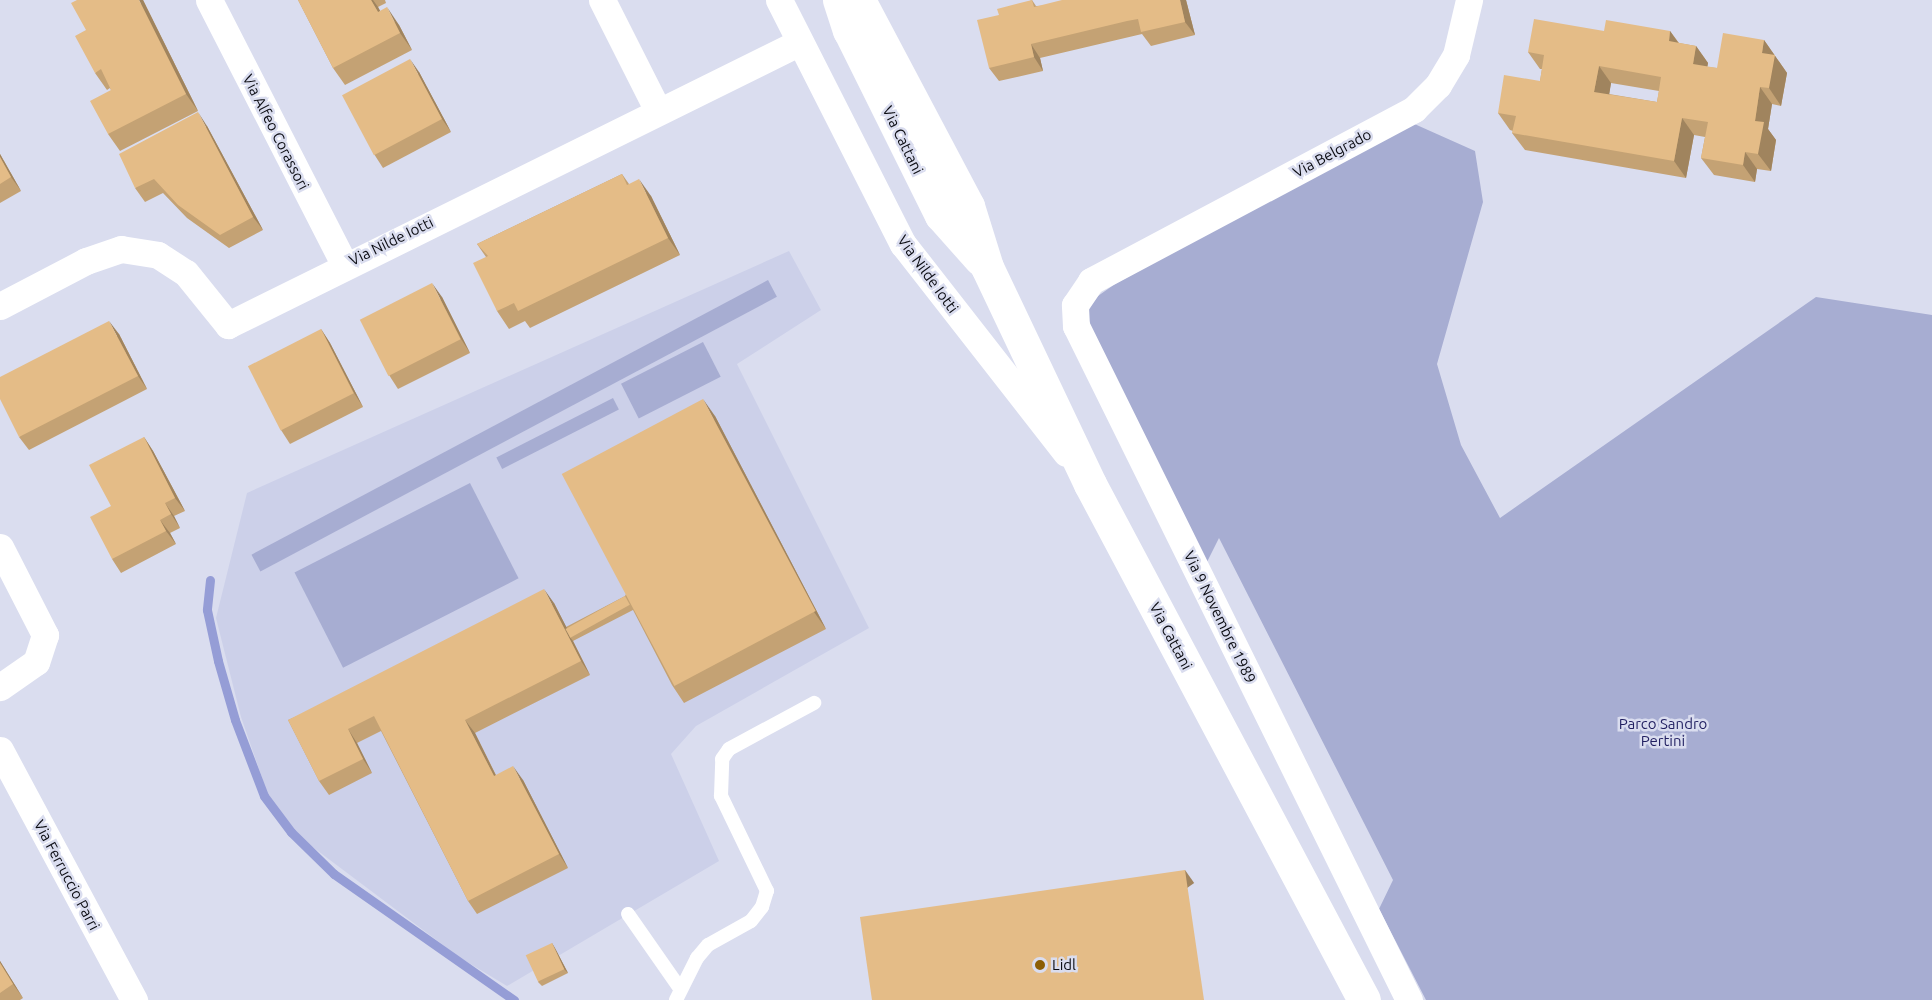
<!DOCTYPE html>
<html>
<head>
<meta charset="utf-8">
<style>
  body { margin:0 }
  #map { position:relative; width:1932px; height:1000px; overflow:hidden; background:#daddef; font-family:Ubuntu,sans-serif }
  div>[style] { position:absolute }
  .built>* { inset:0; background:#ccd0e9 }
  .green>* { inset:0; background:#a7add2; transform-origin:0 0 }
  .stream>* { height:9px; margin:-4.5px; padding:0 4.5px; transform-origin:4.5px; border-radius:4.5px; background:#959dd6 }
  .lane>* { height:14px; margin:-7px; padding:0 7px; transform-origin:7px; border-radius:7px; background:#fff }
  .street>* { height:27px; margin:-13.5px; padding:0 13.5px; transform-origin:13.5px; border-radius:13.5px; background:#fff }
  .secondary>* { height:33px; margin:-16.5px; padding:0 16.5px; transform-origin:16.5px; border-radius:16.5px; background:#fff }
  .wall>* { inset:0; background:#c4a274 }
  .shaded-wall>* { inset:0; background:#a0845e; transform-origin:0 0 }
  .building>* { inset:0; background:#e4bc87; transform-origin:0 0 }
  .dots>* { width:16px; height:16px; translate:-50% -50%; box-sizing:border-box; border:3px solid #daddef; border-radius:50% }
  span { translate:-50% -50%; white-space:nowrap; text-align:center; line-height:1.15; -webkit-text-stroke:5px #daddef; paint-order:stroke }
  .street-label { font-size:15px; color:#0a0b11 }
  .park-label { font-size:15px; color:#211f61 }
  .poi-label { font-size:15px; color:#0a0b11 }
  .left { translate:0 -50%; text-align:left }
</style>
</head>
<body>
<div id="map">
  <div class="built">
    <div style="clip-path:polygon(789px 251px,821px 310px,737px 364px,869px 628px,696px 726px,671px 754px,719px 861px,507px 986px,459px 957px,302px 839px,268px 795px,241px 717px,216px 618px,247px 493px)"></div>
  </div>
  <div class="green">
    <div style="clip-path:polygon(1410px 122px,1475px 151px,1483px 202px,1437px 364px,1461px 445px,1500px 518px,1816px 297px,1932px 315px,1932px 1000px,1426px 1000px,1379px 909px,1393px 880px,1219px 538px,1205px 566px,1084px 330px,1086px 312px,1098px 296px,1115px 284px)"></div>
    <div style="left:768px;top:280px;width:19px;height:585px;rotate:62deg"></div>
    <div style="left:703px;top:342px;width:39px;height:92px;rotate:63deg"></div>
    <div style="left:613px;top:398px;width:13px;height:131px;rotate:63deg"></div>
    <div style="left:470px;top:483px;width:107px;height:197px;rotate:63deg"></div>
  </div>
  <div class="stream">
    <div style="left:210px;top:580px;width:30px;rotate:96deg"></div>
    <div style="left:207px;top:610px;width:52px;rotate:77.8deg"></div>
    <div style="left:218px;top:661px;width:61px;rotate:73.9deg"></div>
    <div style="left:235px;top:720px;width:81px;rotate:69.1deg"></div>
    <div style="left:264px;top:796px;width:45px;rotate:53.1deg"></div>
    <div style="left:291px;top:832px;width:60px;rotate:44.3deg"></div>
    <div style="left:334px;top:874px;width:220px;rotate:35deg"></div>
  </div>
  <div class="lane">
    <div style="left:628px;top:914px;width:89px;rotate:55.1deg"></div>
    <div style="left:676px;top:1000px;width:47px;rotate:-63.4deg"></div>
    <div style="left:697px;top:958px;width:17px;rotate:-50deg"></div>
    <div style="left:708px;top:945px;width:49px;rotate:-29.2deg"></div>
    <div style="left:751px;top:921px;width:18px;rotate:-52deg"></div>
    <div style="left:762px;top:907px;width:17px;rotate:-73deg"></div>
    <div style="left:767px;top:891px;width:106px;rotate:-115.8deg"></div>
    <div style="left:721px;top:796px;width:37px;rotate:-88deg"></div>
    <div style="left:722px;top:759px;width:12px;rotate:-55deg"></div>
    <div style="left:729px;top:749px;width:97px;rotate:-28.4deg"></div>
  </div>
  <div class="street">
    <div style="left:209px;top:0;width:297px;rotate:62.9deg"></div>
    <div style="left:602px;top:0;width:122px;rotate:63.2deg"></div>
    <div style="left:779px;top:0;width:274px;rotate:63.1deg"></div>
    <div style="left:903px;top:244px;width:265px;rotate:52deg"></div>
    <div style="left:0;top:306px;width:97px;rotate:-27.6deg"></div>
    <div style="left:86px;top:261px;width:37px;rotate:-19deg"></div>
    <div style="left:121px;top:249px;width:37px;rotate:9deg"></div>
    <div style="left:158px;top:255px;width:33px;rotate:33deg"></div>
    <div style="left:186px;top:273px;width:67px;rotate:51.1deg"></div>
    <div style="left:228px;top:325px;width:638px;rotate:-26.32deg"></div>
    <div style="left:0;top:547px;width:99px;rotate:62.9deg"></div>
    <div style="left:45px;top:635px;width:28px;rotate:108deg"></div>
    <div style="left:36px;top:662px;width:44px;rotate:145.2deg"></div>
    <div style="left:0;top:750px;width:284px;rotate:61.8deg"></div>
    <div style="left:1409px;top:1000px;width:752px;rotate:-116.29deg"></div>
    <div style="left:1076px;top:326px;width:21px;rotate:-93deg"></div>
    <div style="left:1075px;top:305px;width:29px;rotate:-56deg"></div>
    <div style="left:1091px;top:281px;width:366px;rotate:-28deg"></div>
    <div style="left:1414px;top:109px;width:34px;rotate:-45deg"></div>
    <div style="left:1438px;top:85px;width:35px;rotate:-59deg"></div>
    <div style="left:1456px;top:55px;width:57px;rotate:-76.7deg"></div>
  </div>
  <div class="secondary">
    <div style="left:839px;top:0;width:32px;rotate:72deg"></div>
    <div style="left:849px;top:30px;width:207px;rotate:63.6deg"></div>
    <div style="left:941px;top:215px;width:59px;rotate:48.4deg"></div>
    <div style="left:859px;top:0;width:233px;rotate:62.1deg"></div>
    <div style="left:968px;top:206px;width:64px;rotate:72.7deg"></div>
    <div style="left:987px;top:267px;width:240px;rotate:64.6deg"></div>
    <div style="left:1090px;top:484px;width:584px;rotate:62.03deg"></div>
  </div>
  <div class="wall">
    <div style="clip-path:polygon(143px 0,198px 111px,120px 151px,108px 134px,111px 90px,110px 88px,107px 90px,95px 73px)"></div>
    <div style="clip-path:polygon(298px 0,385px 0,386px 3px,378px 7px,380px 11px,399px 25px,412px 50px,345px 85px,333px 68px)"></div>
    <div style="clip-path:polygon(1032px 0,1036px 6px,1186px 0,1195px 35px,1151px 46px,1142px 34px,1040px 58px,1043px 71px,999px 81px,989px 68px,999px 15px)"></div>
    <div style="clip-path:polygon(evenodd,1670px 31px,1679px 43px,1696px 46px,1708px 63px,1707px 67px,1717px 68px,1764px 40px,1787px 73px,1781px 106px,1772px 104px,1768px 129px,1776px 140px,1771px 171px,1757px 169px,1755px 182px,1714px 175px,1701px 158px,1705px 137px,1694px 135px,1686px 178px,1525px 150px,1512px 133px,1513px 131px,1510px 130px,1498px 113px,1540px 81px,1542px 69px,1540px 69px,1528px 52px,1670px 31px,1611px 83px,1659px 91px,1657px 102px,1609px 94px,1611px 83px)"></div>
    <div style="clip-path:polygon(419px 72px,451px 132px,383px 168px,374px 154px)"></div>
    <div style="clip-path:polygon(207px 126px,263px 230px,229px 248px,187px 218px,163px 193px,145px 202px,135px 188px)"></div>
    <div style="clip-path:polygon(0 154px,21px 191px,0 203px)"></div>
    <div style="clip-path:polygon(622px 174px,629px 184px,651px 196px,680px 255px,530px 328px,525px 321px,509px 329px,497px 311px,486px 257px,477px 244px)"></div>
    <div style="clip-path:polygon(442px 297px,470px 353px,398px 389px,389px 375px)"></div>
    <div style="clip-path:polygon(321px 329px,330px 343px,363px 407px,290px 444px,281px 430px)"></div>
    <div style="clip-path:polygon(119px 334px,147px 389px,29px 450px,19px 437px)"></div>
    <div style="clip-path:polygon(715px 416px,826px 629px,684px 703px,672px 685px,633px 610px,573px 641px,590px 675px,475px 733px,496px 775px,523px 780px,568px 868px,477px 914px,468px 901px,381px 731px,357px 743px,372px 773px,329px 795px,319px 781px,288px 720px,554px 603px,566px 627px,625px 596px)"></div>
    <div style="clip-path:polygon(144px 437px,153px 451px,185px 511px,174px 516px,180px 528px,170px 533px,176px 544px,121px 573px,112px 559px,111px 506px)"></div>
    <div style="clip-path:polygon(552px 943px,568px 973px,542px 986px,538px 982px)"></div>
    <div style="clip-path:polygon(0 961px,23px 998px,20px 1000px,0 1000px)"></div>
  </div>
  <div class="shaded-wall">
    <div style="clip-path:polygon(139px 0,143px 0,198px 111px,186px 94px)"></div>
    <div style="clip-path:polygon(371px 0,373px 0,378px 7px,390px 30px,378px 12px)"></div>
    <div style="clip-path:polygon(1180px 0,1186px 0,1195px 35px,1185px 22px)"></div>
    <div style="clip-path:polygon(387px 7px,399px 25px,412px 50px,400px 33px)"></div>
    <div style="clip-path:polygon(1670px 31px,1682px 48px,1669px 41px)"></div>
    <div style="clip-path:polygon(1764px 40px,1787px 73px,1781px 106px,1769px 88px,1762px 53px)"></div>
    <div style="clip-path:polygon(1031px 44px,1040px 58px,1043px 71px,1034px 57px)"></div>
    <div style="clip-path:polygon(1696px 46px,1708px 63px,1705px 81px,1693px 64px)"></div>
    <div style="clip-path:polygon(410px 59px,419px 72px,451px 132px,442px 119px)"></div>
    <div style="clip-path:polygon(1599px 66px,1611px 83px,1607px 109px,1594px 92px)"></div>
    <div style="clip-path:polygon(1760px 87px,1772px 104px,1768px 129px,1776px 140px,1771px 171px,1758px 154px,1755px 121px)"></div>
    <div style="clip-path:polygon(198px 112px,207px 126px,263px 230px,253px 217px)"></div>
    <div style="clip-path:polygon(1682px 118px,1694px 135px,1686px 178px,1674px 161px)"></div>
    <div style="clip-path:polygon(1745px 152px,1757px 169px,1755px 182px,1743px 165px)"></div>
    <div style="clip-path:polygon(0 154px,21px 191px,11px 177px,0 157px)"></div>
    <div style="clip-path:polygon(639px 179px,651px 196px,680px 255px,668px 238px)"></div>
    <div style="clip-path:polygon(432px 283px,442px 297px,470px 353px,461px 339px)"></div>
    <div style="clip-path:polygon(109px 321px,119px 334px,147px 389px,138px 376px)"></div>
    <div style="clip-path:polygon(321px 329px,330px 343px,363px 407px,354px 393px)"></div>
    <div style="clip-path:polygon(703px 399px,715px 416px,826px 629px,814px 612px)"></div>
    <div style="clip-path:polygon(144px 437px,153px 451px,185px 511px,175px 498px)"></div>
    <div style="clip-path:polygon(165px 503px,174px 516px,180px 528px,171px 514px)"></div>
    <div style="clip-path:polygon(160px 520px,170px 533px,176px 544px,166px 531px)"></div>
    <div style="clip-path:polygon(544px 589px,554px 603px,571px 636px,570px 637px,573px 641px,590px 675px,581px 661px)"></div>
    <div style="clip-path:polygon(465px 720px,475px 733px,503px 790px,494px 776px)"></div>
    <div style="clip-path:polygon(348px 729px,357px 743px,372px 773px,363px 759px)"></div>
    <div style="clip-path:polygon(513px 766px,523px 780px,568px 868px,559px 854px)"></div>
    <div style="left:1185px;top:870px;width:16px;height:131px;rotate:55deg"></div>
    <div style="clip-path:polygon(552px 943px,555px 948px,568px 973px,564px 969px)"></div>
    <div style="clip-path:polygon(0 961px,23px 998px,13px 984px,0 963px)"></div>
  </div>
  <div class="building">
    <div style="clip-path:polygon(77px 0,139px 0,186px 94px,108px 134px,90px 101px,111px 90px,101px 69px,95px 73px,75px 36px,86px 30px,71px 3px)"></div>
    <div style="clip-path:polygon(298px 0,371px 0,378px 12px,387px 7px,400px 33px,333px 68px)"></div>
    <div style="clip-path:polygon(1032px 0,1034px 7px,1062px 0,1180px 0,1185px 22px,1141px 32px,1138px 19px,1127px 21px,1031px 44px,1034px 57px,989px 68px,977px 20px,999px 15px,997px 9px)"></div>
    <div style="clip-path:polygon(evenodd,1534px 19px,1604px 31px,1606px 20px,1670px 31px,1669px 41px,1696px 46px,1693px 64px,1717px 68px,1723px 33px,1764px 40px,1762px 53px,1775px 55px,1769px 88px,1760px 87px,1755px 121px,1764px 122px,1758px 154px,1745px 152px,1743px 165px,1701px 158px,1708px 122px,1682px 118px,1674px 161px,1512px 133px,1516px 116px,1498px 113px,1504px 75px,1540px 81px,1544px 55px,1528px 52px,1534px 19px,1599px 66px,1661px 77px,1657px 102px,1594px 92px,1599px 66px)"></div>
    <div style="left:410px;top:59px;width:68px;height:77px;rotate:62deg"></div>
    <div style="clip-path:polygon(198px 112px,253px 217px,220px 235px,178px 205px,154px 179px,135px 188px,119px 154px)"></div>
    <div style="clip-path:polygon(0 157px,11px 177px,0 184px)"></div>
    <div style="clip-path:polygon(622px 174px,627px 185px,639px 179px,668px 238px,518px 311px,514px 303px,497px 311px,473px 263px,488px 256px,477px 244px)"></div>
    <div style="left:432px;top:283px;width:63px;height:81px;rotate:63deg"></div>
    <div style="clip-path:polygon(109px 321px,138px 376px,19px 437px,0 399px,0 377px)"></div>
    <div style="left:321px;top:329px;width:72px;height:82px;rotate:63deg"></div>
    <div style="left:703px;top:399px;width:240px;height:160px;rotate:62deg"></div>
    <div style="clip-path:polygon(144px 437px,175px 498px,165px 503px,171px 514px,160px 520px,166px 531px,112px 559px,90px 517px,111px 506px,89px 465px)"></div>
    <div style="clip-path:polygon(544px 589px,581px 661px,465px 720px,494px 776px,513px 766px,559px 854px,468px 901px,374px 716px,348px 729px,363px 759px,319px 781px,288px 720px)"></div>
    <div style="left:625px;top:596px;width:10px;height:68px;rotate:61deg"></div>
    <div style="clip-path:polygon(1185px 870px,1204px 1000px,872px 1000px,860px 917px)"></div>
    <div style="left:552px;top:943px;width:29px;height:29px;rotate:65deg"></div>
    <div style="clip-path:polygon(0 963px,13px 984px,0 993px)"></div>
  </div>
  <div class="dots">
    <div style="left:1040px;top:965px;background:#8c5e05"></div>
  </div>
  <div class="street-label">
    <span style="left:276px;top:132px;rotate:63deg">Via Alfeo Corassori</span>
    <span style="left:903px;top:140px;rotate:64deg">Via Cattani</span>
    <span style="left:1332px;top:153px;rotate:-28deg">Via Belgrado</span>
    <span style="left:391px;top:241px;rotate:-26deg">Via Nilde Iotti</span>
    <span style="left:928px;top:274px;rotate:54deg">Via Nilde Iotti</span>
    <span style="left:1220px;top:617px;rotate:64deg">Via 9 Novembre 1989</span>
    <span style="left:1171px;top:636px;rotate:62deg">Via Cattani</span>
    <span style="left:67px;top:875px;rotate:62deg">Via Ferruccio Parri</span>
  </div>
  <div class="park-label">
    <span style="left:1663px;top:732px">Parco Sandro<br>Pertini</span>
  </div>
  <div class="poi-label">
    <span class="left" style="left:1052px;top:965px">Lidl</span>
  </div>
</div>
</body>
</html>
